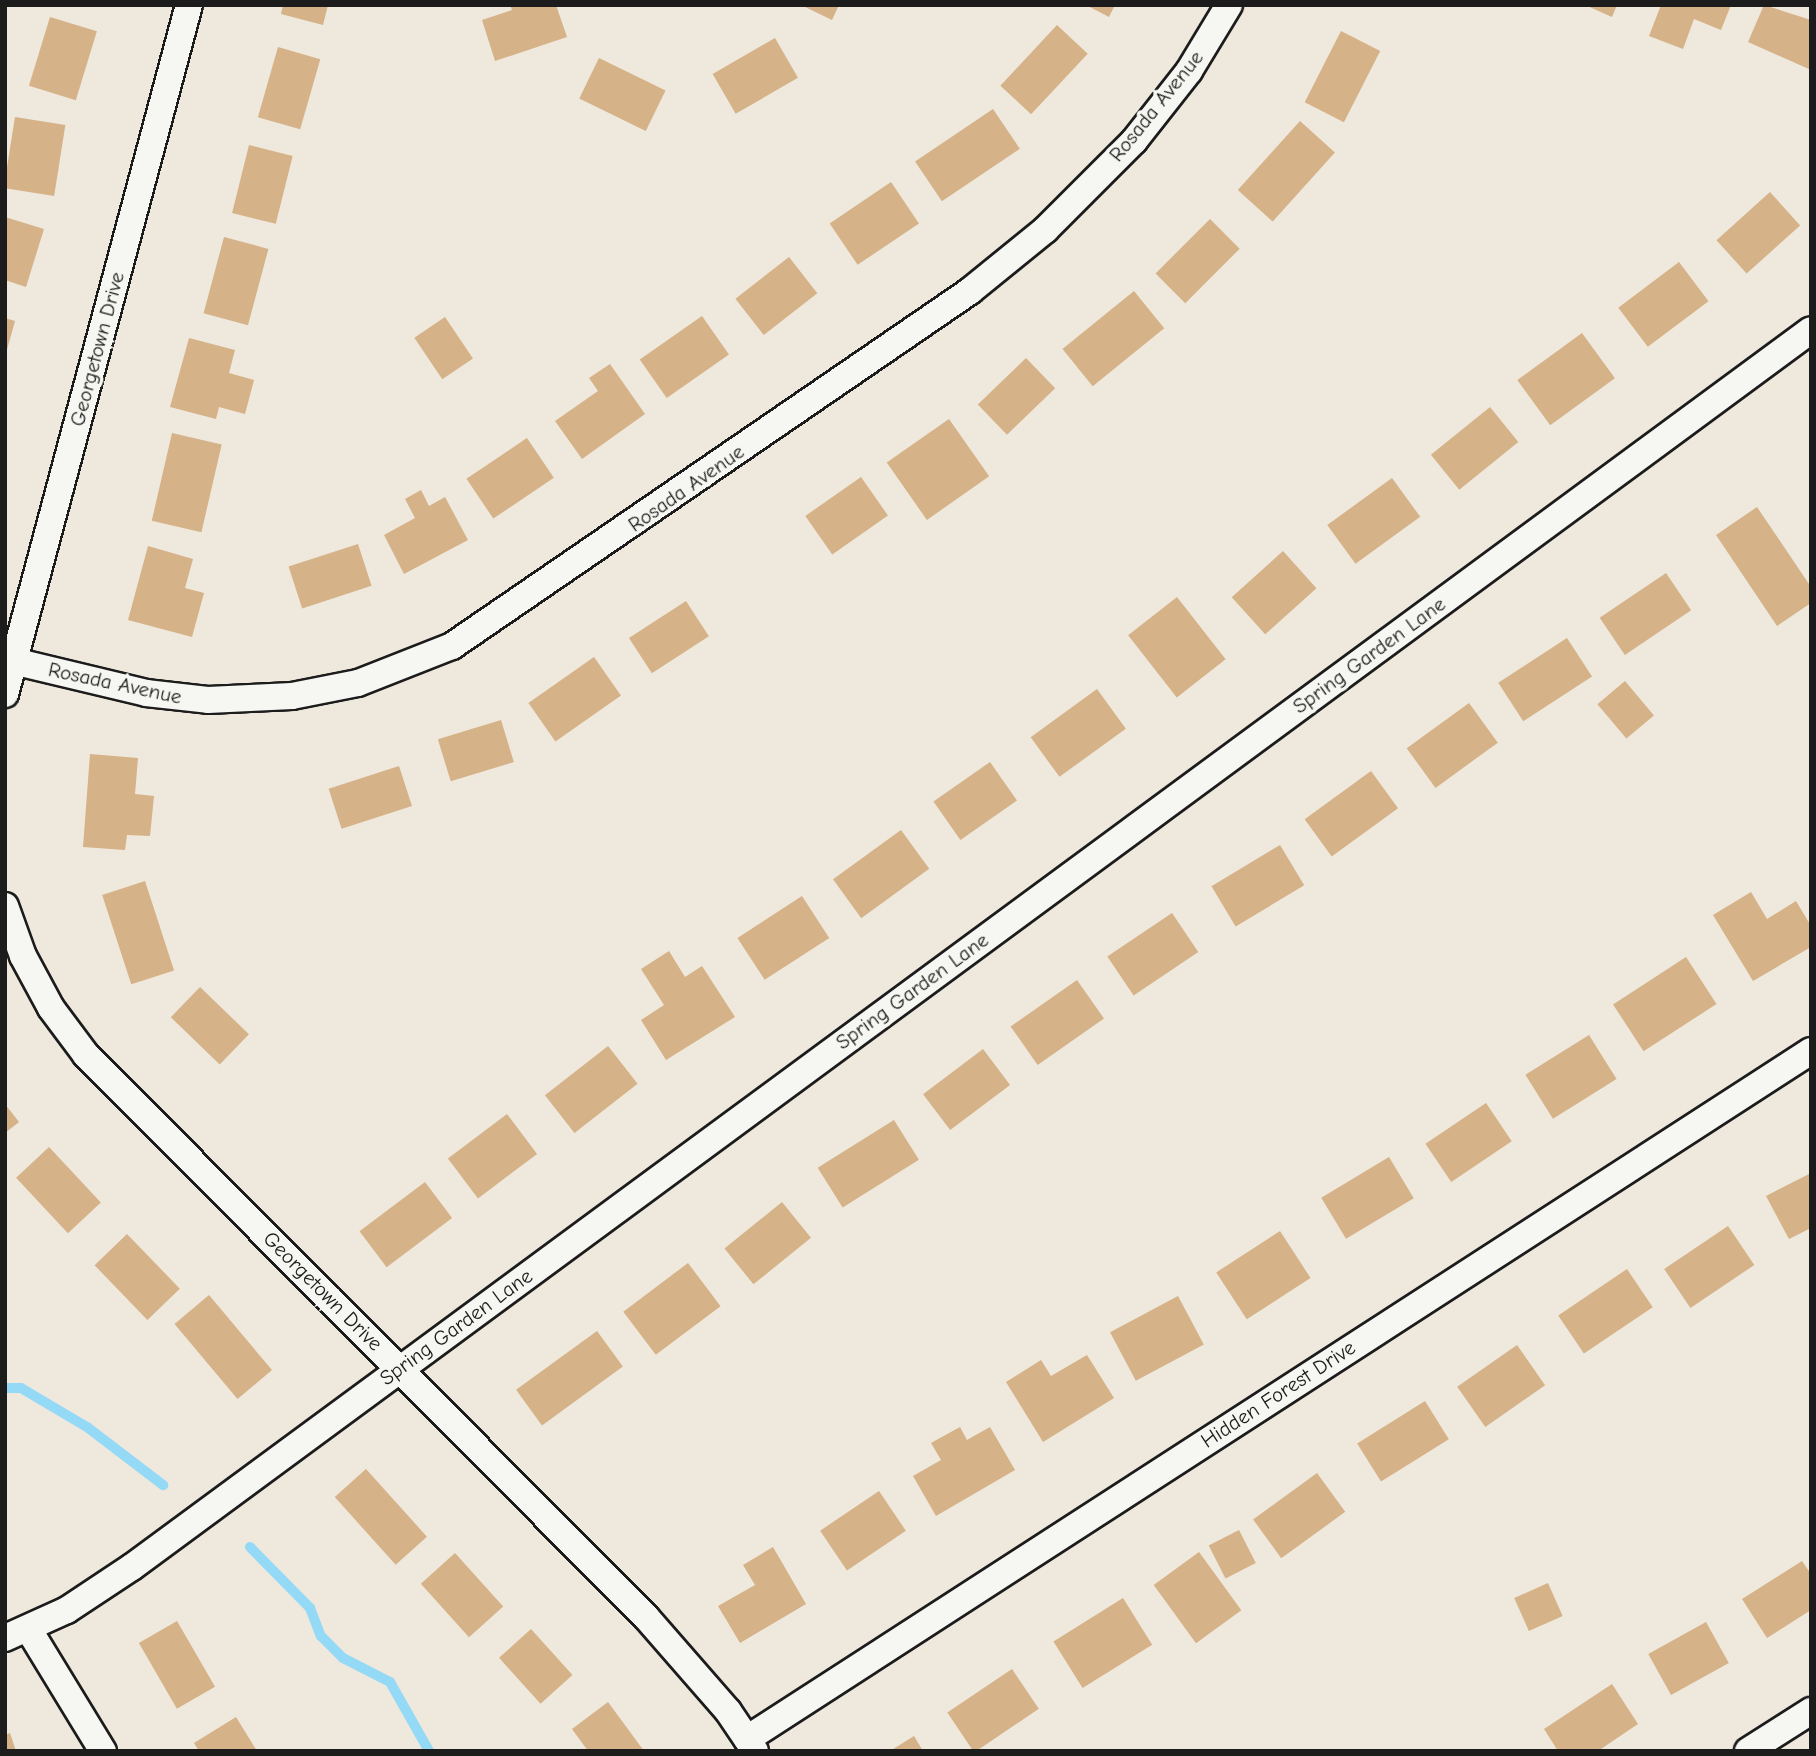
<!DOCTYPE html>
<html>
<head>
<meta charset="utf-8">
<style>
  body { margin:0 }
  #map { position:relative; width:1816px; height:1756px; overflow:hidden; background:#efe8dd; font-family:"Comic Neue",sans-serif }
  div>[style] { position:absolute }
  .stream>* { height:10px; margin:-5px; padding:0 5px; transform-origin:5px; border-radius:5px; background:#94daf6 }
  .building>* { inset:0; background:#d5b287; transform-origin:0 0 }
  .roads { filter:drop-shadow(2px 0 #1c1c1c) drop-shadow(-2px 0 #1c1c1c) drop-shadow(0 2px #1c1c1c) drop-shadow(0 -2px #1c1c1c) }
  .minor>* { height:26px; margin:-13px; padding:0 13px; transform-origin:13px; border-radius:13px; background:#f6f6f2 }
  span { translate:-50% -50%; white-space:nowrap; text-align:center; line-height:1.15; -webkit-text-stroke:7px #f6f6f2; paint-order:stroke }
  .street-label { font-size:21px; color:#1c1c1c }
  .frame { position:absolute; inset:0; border:7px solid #1c1c1c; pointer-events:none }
</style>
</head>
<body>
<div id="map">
  <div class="stream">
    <div style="left:5px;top:1388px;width:16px"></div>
    <div style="left:21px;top:1388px;width:77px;rotate:30.6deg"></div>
    <div style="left:87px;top:1427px;width:96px;rotate:37.3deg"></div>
    <div style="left:250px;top:1547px;width:86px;rotate:45.5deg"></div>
    <div style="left:310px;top:1608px;width:30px;rotate:69deg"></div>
    <div style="left:321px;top:1636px;width:31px;rotate:45deg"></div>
    <div style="left:343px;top:1658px;width:53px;rotate:27.1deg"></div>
    <div style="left:390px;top:1682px;width:79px;rotate:60.5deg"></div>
  </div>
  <div class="building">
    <div style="clip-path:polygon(283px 5px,328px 5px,323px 25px,281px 14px)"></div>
    <div style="clip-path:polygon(510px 5px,556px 5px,567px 37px,495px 61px,482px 20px,512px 10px)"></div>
    <div style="clip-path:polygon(801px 5px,839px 5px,832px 20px)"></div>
    <div style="clip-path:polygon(1086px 5px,1115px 5px,1109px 17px)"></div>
    <div style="clip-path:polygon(1585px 5px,1617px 5px,1612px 17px)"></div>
    <div style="clip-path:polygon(1661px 5px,1731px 5px,1721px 30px,1694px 19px,1683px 49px,1649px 36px)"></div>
    <div style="clip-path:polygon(1764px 5px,1811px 20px,1811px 70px,1748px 42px)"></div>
    <div style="left:50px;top:17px;width:49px;height:72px;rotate:17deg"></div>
    <div style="left:1057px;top:25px;width:42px;height:83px;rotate:43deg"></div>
    <div style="left:1341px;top:31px;width:44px;height:80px;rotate:27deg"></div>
    <div style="left:775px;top:38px;width:46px;height:72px;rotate:60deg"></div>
    <div style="left:278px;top:47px;width:44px;height:73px;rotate:16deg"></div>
    <div style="left:599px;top:58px;width:74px;height:45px;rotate:26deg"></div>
    <div style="left:993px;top:109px;width:48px;height:94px;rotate:56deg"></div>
    <div style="left:15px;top:117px;width:51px;height:72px;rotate:9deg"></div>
    <div style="left:1300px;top:121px;width:47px;height:93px;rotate:42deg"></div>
    <div style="left:249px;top:145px;width:45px;height:70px;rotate:14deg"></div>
    <div style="left:891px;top:182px;width:50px;height:74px;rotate:56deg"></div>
    <div style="left:1770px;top:192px;width:45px;height:72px;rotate:48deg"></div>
    <div style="clip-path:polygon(5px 217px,44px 229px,26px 287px,5px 280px)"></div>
    <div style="left:1210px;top:219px;width:42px;height:77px;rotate:45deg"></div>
    <div style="left:224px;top:237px;width:46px;height:79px;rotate:15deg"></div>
    <div style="left:789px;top:257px;width:46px;height:68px;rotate:52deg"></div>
    <div style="left:1679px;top:262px;width:49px;height:76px;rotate:53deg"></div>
    <div style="left:1134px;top:291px;width:48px;height:92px;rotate:51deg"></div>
    <div style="left:702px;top:316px;width:47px;height:76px;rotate:55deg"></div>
    <div style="left:445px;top:317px;width:50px;height:37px;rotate:56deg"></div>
    <div style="clip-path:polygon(5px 318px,15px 321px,6px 353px,5px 353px)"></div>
    <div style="left:1582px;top:333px;width:56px;height:80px;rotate:54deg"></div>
    <div style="clip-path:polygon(189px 338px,235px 350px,229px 373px,254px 380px,245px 414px,219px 407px,216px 419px,170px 407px)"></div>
    <div style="left:1026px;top:358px;width:42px;height:67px;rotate:46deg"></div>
    <div style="clip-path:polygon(610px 364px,645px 414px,582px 459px,555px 421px,598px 391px,589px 378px)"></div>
    <div style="left:1490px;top:407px;width:45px;height:76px;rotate:51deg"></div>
    <div style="left:949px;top:419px;width:70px;height:76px;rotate:55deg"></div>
    <div style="left:172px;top:433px;width:51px;height:90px;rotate:13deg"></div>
    <div style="left:527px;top:438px;width:48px;height:73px;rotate:56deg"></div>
    <div style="left:861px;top:477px;width:47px;height:68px;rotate:55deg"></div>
    <div style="left:1392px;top:478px;width:48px;height:80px;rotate:54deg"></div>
    <div style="clip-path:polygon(421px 490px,429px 506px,445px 497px,468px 540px,404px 574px,384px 535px,415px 518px,405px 499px)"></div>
    <div style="clip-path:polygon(1757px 507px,1811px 587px,1811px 603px,1777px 626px,1716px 535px)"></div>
    <div style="left:358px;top:544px;width:44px;height:73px;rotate:72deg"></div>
    <div style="clip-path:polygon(148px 546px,193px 559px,185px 588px,204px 593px,192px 637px,128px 620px)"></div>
    <div style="left:1283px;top:551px;width:50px;height:69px;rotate:48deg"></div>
    <div style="left:1666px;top:573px;width:45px;height:80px;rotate:56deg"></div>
    <div style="left:1177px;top:597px;width:79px;height:62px;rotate:52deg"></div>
    <div style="left:686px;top:601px;width:42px;height:68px;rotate:57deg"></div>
    <div style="left:1567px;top:638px;width:46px;height:82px;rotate:57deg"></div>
    <div style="left:594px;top:657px;width:47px;height:80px;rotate:55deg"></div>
    <div style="left:1625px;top:681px;width:45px;height:36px;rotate:50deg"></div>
    <div style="left:1097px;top:689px;width:49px;height:82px;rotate:54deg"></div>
    <div style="left:1469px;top:703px;width:49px;height:77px;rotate:54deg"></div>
    <div style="left:501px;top:720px;width:44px;height:66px;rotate:73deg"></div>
    <div style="clip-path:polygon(90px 754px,138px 758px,135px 794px,154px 796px,150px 836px,127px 835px,125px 850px,83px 847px)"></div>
    <div style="left:990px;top:762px;width:47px;height:69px;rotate:55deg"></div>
    <div style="left:399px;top:766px;width:42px;height:74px;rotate:72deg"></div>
    <div style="left:1371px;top:771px;width:46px;height:82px;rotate:54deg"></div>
    <div style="left:901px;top:830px;width:48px;height:84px;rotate:54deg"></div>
    <div style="left:1280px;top:845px;width:47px;height:80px;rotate:59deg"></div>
    <div style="left:145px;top:881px;width:94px;height:45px;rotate:72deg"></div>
    <div style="clip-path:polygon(1751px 892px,1767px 919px,1796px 901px,1811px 926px,1811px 947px,1753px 981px,1713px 915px)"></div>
    <div style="left:802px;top:896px;width:50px;height:77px;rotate:57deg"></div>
    <div style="left:1172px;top:913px;width:47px;height:78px;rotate:56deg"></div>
    <div style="clip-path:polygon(669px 951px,685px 977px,702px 966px,735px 1017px,666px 1060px,641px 1020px,664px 1005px,641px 969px)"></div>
    <div style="left:1686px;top:957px;width:56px;height:87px;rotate:57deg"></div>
    <div style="left:1077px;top:980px;width:47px;height:81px;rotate:55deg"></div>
    <div style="left:200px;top:987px;width:68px;height:42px;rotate:44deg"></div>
    <div style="left:1589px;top:1035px;width:52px;height:75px;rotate:58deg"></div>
    <div style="left:608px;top:1046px;width:48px;height:80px;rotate:52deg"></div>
    <div style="left:983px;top:1049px;width:45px;height:75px;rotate:53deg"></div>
    <div style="left:1486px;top:1103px;width:46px;height:73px;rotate:56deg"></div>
    <div style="clip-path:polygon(5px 1104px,19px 1122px,5px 1133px)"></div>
    <div style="left:507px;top:1114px;width:50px;height:74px;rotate:53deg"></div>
    <div style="left:894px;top:1120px;width:47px;height:90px;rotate:58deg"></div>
    <div style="left:49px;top:1147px;width:76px;height:45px;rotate:47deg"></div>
    <div style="left:1389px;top:1157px;width:48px;height:79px;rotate:59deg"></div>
    <div style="clip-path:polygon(1811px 1173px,1811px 1228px,1789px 1239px,1766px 1196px)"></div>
    <div style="left:425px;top:1182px;width:45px;height:82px;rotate:53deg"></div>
    <div style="left:782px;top:1202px;width:46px;height:74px;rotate:51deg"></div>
    <div style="left:1728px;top:1226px;width:47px;height:77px;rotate:56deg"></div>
    <div style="left:1280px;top:1231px;width:56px;height:76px;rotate:57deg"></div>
    <div style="left:127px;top:1234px;width:76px;height:45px;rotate:46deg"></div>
    <div style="left:688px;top:1263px;width:54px;height:81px;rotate:53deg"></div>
    <div style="left:1627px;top:1269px;width:46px;height:83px;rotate:56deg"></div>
    <div style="left:209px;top:1295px;width:98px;height:45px;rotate:50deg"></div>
    <div style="left:1178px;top:1296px;width:55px;height:77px;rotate:62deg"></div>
    <div style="left:597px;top:1331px;width:44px;height:100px;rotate:54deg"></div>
    <div style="left:1517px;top:1345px;width:49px;height:73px;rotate:55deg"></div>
    <div style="clip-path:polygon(1087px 1355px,1114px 1398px,1043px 1442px,1006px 1382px,1041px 1360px,1051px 1376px)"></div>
    <div style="left:1425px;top:1401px;width:45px;height:80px;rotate:58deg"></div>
    <div style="clip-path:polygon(960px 1427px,967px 1440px,990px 1427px,1015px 1470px,936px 1516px,913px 1476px,941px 1460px,931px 1443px)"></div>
    <div style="left:366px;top:1469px;width:91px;height:42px;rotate:48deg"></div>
    <div style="left:1317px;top:1473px;width:48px;height:79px;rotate:54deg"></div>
    <div style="left:879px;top:1491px;width:48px;height:71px;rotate:56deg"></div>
    <div style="left:1239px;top:1530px;width:37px;height:34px;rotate:63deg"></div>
    <div style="clip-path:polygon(773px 1547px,806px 1604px,740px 1643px,718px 1606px,755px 1585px,743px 1565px)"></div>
    <div style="left:1199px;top:1552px;width:72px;height:56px;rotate:54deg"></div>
    <div style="left:455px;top:1553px;width:72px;height:46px;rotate:48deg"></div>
    <div style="clip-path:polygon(1802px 1561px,1811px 1574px,1811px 1610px,1767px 1638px,1742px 1599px)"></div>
    <div style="left:1548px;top:1583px;width:36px;height:37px;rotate:66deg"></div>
    <div style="left:1123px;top:1598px;width:55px;height:82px;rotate:58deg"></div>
    <div style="left:177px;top:1621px;width:76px;height:44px;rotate:60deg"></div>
    <div style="left:1706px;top:1622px;width:47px;height:66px;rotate:61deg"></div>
    <div style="left:531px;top:1629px;width:62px;height:43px;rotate:48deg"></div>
    <div style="left:1012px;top:1669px;width:48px;height:78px;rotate:56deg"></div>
    <div style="clip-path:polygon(1612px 1684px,1638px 1724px,1598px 1751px,1558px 1751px,1544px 1729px)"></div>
    <div style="clip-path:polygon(608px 1702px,644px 1751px,588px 1751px,572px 1729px)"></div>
    <div style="clip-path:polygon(236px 1717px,257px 1751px,199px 1751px,194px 1743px)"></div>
    <div style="clip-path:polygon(10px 1733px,16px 1751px,5px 1751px,5px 1735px)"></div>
    <div style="clip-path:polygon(914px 1736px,923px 1751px,890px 1751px)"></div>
  </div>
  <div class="roads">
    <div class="minor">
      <div style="left:13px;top:661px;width:137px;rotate:13.5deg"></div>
      <div style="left:146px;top:693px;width:62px;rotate:6.4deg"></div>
      <div style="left:208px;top:700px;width:84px;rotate:-2.7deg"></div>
      <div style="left:292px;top:696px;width:67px;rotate:-11.1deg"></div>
      <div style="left:358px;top:683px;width:101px;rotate:-21.5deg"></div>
      <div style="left:452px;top:646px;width:628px;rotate:-34.42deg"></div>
      <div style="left:970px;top:291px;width:97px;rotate:-39.1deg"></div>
      <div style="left:1045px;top:230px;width:126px;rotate:-45deg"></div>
      <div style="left:1134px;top:141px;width:89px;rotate:-51.8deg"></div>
      <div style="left:1189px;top:71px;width:77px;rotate:-58.8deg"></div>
      <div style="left:5px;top:694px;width:713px;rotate:-75.05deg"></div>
      <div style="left:5px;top:906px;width:53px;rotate:70.2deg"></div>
      <div style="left:23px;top:956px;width:59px;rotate:61.7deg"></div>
      <div style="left:51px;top:1008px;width:59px;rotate:53.3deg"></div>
      <div style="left:86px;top:1055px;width:793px;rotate:45.1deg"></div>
      <div style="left:646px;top:1617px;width:125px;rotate:48.9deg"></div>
      <div style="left:728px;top:1711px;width:48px;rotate:56deg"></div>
      <div style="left:29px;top:1630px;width:142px;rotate:58.6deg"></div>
      <div style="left:5px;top:1638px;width:68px;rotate:-24.3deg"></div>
      <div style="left:67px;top:1610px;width:78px;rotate:-33.5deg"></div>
      <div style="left:132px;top:1567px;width:2085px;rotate:-36.38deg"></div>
      <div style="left:747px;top:1739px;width:1267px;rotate:-32.89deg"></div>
      <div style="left:1748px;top:1751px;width:75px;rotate:-32.4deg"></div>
    </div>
  </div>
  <div class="street-label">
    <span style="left:1156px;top:106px;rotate:-51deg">Rosada Avenue</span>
    <span style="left:97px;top:349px;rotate:-75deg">Georgetown Drive</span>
    <span style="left:686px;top:488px;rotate:-35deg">Rosada Avenue</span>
    <span style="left:1369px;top:655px;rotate:-36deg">Spring Garden Lane</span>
    <span style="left:115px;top:683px;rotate:12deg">Rosada Avenue</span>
    <span style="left:912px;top:991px;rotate:-36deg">Spring Garden Lane</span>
    <span style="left:323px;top:1291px;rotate:45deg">Georgetown Drive</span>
    <span style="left:456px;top:1327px;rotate:-36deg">Spring Garden Lane</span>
    <span style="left:1278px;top:1394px;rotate:-33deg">Hidden Forest Drive</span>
  </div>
  <div class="frame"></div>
</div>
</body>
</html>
